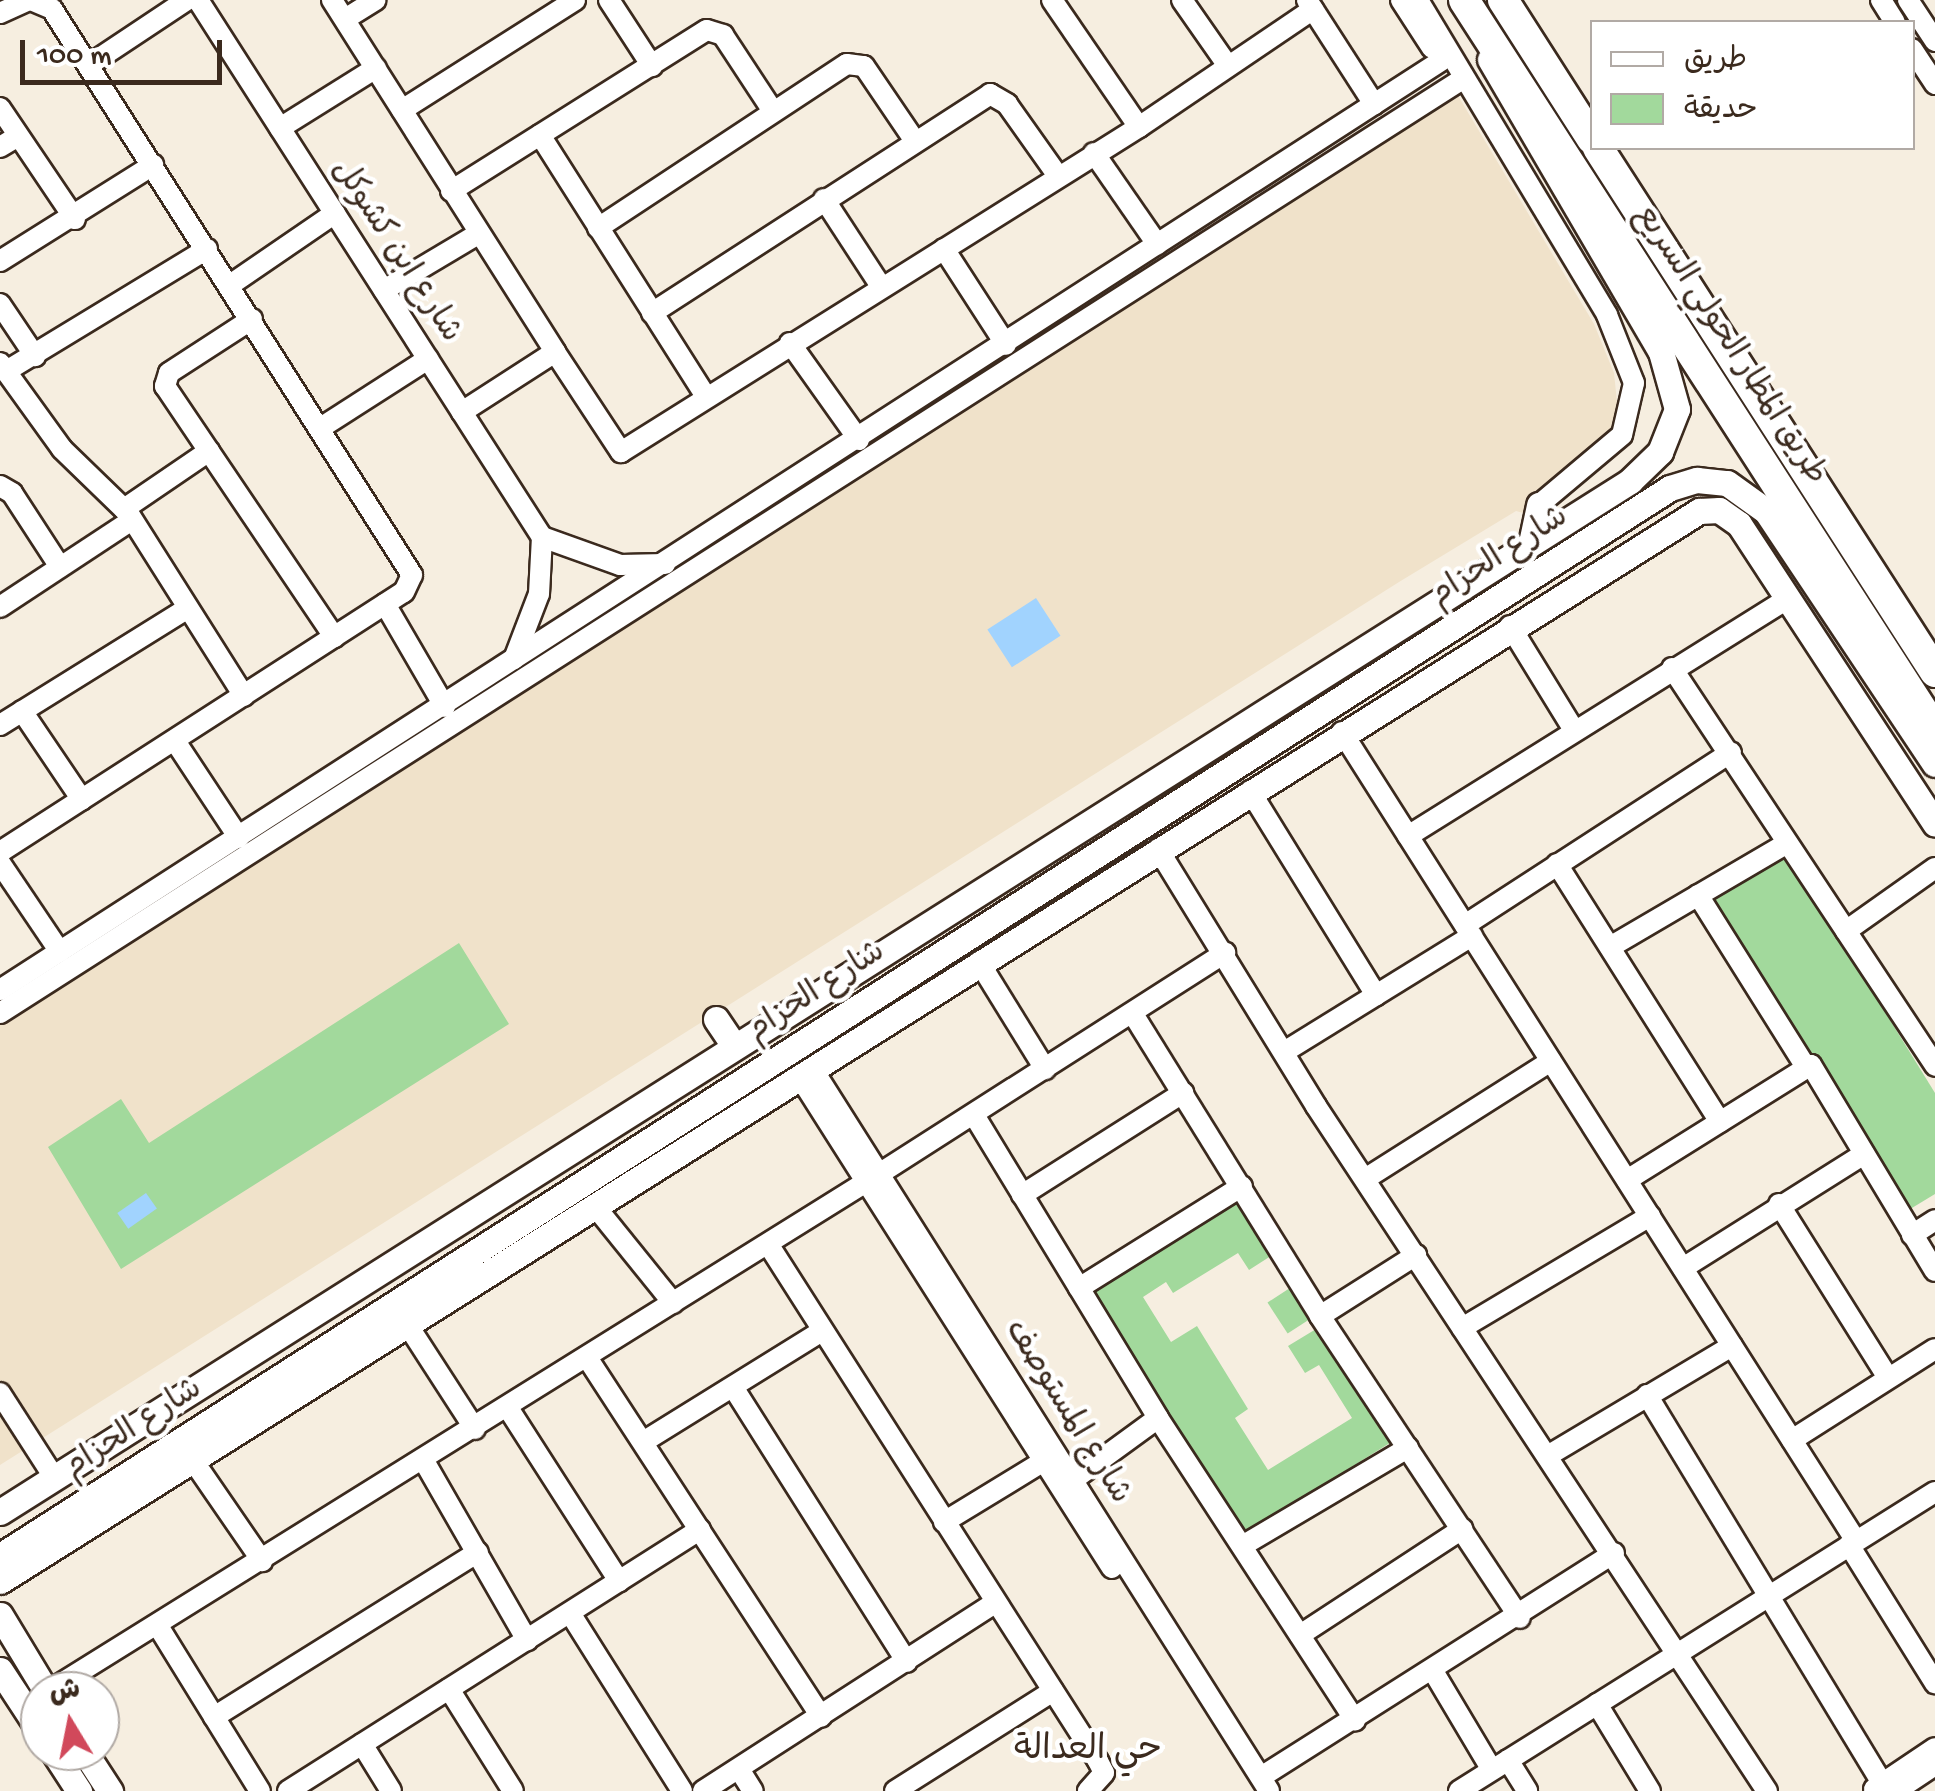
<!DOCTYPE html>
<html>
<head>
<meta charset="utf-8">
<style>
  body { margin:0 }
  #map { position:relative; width:1935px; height:1791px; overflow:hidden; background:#f6eee0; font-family:"Gochi Hand","Playpen Sans Arabic",sans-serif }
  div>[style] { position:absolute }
  .built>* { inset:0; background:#f0e2ca }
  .green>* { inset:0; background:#a2d99c; transform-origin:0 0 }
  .water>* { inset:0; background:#a1d3fe; transform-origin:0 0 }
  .roads { filter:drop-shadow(2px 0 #3b2a1e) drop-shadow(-2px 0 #3b2a1e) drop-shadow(0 2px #3b2a1e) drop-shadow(0 -2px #3b2a1e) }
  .minor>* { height:20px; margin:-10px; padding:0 10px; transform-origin:10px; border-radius:10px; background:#fff }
  .major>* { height:25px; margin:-12.5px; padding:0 12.5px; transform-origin:12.5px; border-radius:12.5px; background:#fff }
  .highway>* { height:30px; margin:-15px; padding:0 15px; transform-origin:15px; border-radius:15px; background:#fff }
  span { translate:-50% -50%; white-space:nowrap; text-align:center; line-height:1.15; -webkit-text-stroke:9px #fff; paint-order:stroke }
  .street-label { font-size:32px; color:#3b2a1e }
  .neighbourhood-label { font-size:35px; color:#3b2a1e }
  .legend { position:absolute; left:1590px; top:20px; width:325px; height:130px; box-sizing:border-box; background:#fff; border:2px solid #b1aaa5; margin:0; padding:12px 18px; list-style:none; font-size:30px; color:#3b2a1e }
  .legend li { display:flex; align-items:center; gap:20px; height:50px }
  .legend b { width:50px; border:2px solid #b1aaa5 }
  .north { position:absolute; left:20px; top:1671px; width:100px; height:100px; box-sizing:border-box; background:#fff; border:2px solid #b1aaa5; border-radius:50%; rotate:350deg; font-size:28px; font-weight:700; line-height:40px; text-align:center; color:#3b2a1e }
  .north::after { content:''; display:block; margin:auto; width:35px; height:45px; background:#d1495b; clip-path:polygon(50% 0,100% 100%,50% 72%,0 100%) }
  .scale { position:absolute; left:20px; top:40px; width:202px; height:45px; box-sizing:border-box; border:5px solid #3b2a1e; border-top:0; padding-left:12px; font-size:30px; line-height:35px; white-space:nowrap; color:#3b2a1e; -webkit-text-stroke:8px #fff; paint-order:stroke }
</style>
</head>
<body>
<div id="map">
  <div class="built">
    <div style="clip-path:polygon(1454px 89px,1594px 324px,1614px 373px,1618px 412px,1604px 456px,1550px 509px,1538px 517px,1516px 511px,1399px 582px,0 1465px,0 1019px)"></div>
  </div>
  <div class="green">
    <div style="clip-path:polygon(1784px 848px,1935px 1093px,1935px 1194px,1902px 1214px,1706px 896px)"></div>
    <div style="clip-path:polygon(459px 943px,509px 1024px,121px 1269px,48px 1147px,121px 1099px,149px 1143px)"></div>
    <div style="clip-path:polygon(1241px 1195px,1277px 1252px,1249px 1270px,1238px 1253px,1173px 1293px,1166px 1282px,1143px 1297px,1171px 1342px,1197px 1326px,1248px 1409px,1235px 1418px,1268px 1470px,1352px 1418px,1319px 1365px,1305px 1373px,1288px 1346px,1321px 1326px,1393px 1441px,1241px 1536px,1088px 1290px)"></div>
    <div style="left:1296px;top:1284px;width:37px;height:34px;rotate:57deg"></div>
  </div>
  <div class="water">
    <div style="left:1036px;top:598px;width:45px;height:58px;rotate:57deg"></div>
    <div style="left:146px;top:1193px;width:19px;height:35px;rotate:55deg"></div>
  </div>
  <div class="roads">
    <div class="minor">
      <div style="left:198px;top:0;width:638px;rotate:57.36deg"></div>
      <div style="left:332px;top:0;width:417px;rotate:57.6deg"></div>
      <div style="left:555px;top:352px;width:111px;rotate:147.2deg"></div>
      <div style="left:609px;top:0;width:79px;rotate:56.9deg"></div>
      <div style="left:1052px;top:0;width:154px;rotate:55.6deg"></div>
      <div style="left:1182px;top:0;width:80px;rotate:55.1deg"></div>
      <div style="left:1307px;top:0;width:124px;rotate:57.2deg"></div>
      <div style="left:1401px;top:0;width:57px;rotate:57.1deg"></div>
      <div style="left:1418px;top:0;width:367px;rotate:59deg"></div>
      <div style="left:1607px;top:315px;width:73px;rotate:68.3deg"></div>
      <div style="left:1634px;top:383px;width:53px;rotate:103deg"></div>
      <div style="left:1622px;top:435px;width:109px;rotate:139.9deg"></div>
      <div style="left:1881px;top:0;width:26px;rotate:58deg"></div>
      <div style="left:1908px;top:0;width:49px;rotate:56.6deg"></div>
      <div style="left:0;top:13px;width:32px;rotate:-24deg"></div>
      <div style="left:345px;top:19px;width:36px;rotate:-32deg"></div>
      <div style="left:1912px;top:49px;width:42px;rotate:56.7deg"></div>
      <div style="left:89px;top:65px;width:118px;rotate:-33.6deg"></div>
      <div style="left:0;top:108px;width:134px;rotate:56deg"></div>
      <div style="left:402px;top:110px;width:205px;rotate:-32.4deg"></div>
      <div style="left:280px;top:128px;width:113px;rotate:-32deg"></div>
      <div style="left:540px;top:135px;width:310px;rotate:57.6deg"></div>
      <div style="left:0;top:147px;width:21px;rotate:-31deg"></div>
      <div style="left:1094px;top:153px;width:111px;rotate:55.3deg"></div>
      <div style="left:451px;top:191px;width:302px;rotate:-32.2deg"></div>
      <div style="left:707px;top:30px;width:17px;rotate:17deg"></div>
      <div style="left:723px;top:35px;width:91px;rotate:56.7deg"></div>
      <div style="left:824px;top:199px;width:103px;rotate:56.9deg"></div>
      <div style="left:598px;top:228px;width:298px;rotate:-33.4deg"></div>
      <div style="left:847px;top:64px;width:17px;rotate:7deg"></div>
      <div style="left:864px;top:66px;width:91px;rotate:55.8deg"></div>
      <div style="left:944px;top:249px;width:114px;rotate:57.1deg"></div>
      <div style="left:0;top:261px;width:181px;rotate:-32.1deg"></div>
      <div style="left:230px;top:285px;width:127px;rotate:-34.4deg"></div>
      <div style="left:384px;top:290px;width:109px;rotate:-30.8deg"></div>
      <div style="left:0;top:304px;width:63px;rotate:56.1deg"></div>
      <div style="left:652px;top:313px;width:403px;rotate:-32.9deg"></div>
      <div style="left:990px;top:94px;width:20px;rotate:30deg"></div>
      <div style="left:1007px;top:104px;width:88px;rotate:54.7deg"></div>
      <div style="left:252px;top:319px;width:99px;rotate:147deg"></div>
      <div style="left:169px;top:373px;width:14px;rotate:107deg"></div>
      <div style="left:165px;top:386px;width:303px;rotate:56deg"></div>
      <div style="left:790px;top:343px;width:119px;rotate:54.6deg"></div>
      <div style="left:555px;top:352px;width:120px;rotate:56.6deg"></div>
      <div style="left:621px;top:452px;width:612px;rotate:-32.1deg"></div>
      <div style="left:1139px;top:127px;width:210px;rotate:-34.1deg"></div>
      <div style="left:0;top:363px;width:106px;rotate:54.2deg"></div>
      <div style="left:62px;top:449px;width:93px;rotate:44.1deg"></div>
      <div style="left:129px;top:514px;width:215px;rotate:57.7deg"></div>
      <div style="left:8px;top:370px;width:233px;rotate:-31.3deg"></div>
      <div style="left:322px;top:427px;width:126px;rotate:-32.7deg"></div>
      <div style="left:0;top:486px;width:14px;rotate:30deg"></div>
      <div style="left:12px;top:493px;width:88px;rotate:57deg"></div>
      <div style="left:124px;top:509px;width:103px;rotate:-34.3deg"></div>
      <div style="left:542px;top:537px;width:83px;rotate:19.7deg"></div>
      <div style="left:620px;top:565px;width:45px;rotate:-1.3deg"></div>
      <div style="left:385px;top:604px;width:119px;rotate:59.8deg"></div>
      <div style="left:0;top:607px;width:158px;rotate:-33.4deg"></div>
      <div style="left:1510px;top:626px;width:122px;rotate:58.4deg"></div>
      <div style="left:514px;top:659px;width:70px;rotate:-69deg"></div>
      <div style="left:539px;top:594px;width:57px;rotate:-87deg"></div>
      <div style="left:1672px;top:668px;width:477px;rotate:56.5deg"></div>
      <div style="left:22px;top:711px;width:107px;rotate:56deg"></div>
      <div style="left:0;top:725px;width:221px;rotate:-31.9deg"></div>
      <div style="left:1342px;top:732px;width:958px;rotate:57.57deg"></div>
      <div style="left:175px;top:741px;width:116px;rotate:56.6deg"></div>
      <div style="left:1250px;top:791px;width:240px;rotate:58.3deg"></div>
      <div style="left:1408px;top:836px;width:448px;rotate:-32deg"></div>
      <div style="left:1158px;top:849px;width:302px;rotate:58.4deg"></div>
      <div style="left:1316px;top:1106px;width:820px;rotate:56.64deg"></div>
      <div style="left:0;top:852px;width:480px;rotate:-32.8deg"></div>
      <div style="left:404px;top:592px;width:19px;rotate:-65deg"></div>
      <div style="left:412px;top:575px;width:671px;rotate:-122.46deg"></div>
      <div style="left:52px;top:9px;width:23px;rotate:-157deg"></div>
      <div style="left:0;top:863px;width:107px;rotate:56deg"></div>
      <div style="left:1557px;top:864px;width:305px;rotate:57.7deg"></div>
      <div style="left:1698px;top:895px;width:203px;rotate:57.9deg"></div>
      <div style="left:1465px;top:925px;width:317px;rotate:-33deg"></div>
      <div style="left:1846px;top:931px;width:109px;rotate:-35.3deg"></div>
      <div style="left:1610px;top:947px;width:205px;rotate:-30.4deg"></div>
      <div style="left:979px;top:962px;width:126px;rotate:58.3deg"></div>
      <div style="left:0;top:990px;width:1715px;rotate:-32.81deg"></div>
      <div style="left:0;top:1013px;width:1730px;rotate:-32.56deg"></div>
      <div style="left:1133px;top:1014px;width:355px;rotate:58.2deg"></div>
      <div style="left:1320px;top:1316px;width:362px;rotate:56.5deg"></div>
      <div style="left:1284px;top:1052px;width:221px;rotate:-31.7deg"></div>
      <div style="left:812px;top:1068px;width:855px;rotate:57.7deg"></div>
      <div style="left:799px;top:1076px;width:583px;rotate:57.54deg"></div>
      <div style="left:974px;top:1115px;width:354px;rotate:58.7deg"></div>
      <div style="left:1158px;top:1418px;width:361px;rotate:56.9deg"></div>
      <div style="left:879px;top:1174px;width:411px;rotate:-32.6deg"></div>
      <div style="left:1365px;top:1179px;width:220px;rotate:-32.4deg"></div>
      <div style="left:1627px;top:1180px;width:217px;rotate:-32deg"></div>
      <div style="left:1811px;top:1065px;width:240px;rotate:59deg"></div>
      <div style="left:1022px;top:1195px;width:191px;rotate:-32.4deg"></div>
      <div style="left:1779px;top:1204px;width:205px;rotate:57.9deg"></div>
      <div style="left:594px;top:1205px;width:126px;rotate:51.1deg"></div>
      <div style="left:1912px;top:1235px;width:27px;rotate:-33deg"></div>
      <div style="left:768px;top:1244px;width:613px;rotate:57.45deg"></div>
      <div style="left:1098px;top:1761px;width:13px;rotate:63deg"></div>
      <div style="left:1104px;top:1773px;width:24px;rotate:132deg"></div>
      <div style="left:1683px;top:1268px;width:214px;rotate:-32.2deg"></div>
      <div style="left:1079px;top:1288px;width:192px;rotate:-32deg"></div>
      <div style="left:1320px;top:1316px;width:114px;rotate:-32.4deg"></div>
      <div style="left:407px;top:1324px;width:125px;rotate:57.1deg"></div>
      <div style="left:1462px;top:1328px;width:219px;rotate:-30.8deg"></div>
      <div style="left:588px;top:1359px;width:427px;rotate:56.9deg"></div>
      <div style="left:733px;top:1387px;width:325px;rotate:57.7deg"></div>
      <div style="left:0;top:1393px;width:100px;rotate:57.3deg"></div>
      <div style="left:1647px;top:1395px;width:463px;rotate:58.8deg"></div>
      <div style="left:508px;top:1408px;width:206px;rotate:57.3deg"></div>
      <div style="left:1792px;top:1440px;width:169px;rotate:-32.5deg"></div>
      <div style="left:643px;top:1442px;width:211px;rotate:-31.8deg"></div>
      <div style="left:1549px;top:1455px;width:213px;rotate:-30.8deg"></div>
      <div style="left:192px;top:1459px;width:124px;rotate:55.5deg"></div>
      <div style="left:424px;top:1461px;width:207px;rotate:60.1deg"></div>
      <div style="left:1073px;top:1480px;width:105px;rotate:-36.1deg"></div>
      <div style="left:944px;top:1522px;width:117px;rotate:-31.4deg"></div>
      <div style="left:1849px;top:1545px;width:163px;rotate:58.1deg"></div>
      <div style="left:1242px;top:1546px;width:193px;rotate:-30.6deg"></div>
      <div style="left:570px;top:1613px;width:210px;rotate:57.8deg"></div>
      <div style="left:158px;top:1626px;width:194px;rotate:58.3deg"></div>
      <div style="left:1300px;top:1635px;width:194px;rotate:-33.2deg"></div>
      <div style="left:1433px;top:1671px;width:115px;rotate:59.2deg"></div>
      <div style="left:449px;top:1689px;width:120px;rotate:57.9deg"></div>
      <div style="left:49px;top:1691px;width:963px;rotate:-31.92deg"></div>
      <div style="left:1597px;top:1704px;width:102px;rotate:58.7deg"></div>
      <div style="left:214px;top:1717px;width:311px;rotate:-32deg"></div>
      <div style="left:362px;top:1744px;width:55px;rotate:58.3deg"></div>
      <div style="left:1508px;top:1760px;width:36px;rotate:58deg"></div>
      <div style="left:739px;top:1769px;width:26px;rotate:58deg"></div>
      <div style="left:1261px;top:1777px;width:418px;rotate:-32.4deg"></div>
      <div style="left:1874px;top:1789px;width:73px;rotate:-33.9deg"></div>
      <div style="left:288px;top:1791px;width:488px;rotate:-32.4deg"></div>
      <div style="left:703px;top:1791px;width:347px;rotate:-32.8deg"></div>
      <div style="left:895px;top:1791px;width:187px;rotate:-32.3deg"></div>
      <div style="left:1459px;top:1791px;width:562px;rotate:-32.14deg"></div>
      <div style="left:1896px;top:1791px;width:47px;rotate:-33.7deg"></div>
    </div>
    <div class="major">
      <div style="left:1531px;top:543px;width:39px;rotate:-78deg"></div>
      <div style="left:716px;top:1019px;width:32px;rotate:56deg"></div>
      <div style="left:0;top:1512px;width:1929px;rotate:-32.31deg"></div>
      <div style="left:1630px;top:481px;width:42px;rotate:-44deg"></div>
      <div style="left:1660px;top:452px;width:46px;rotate:-68.4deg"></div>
      <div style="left:1677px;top:409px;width:59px;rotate:-105.7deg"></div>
      <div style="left:1661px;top:352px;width:339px;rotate:-120.3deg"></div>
      <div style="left:0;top:1556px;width:1982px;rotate:-32.6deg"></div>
      <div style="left:1670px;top:488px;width:28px;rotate:-17deg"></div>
      <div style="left:1697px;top:480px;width:30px;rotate:6deg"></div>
      <div style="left:1727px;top:483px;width:48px;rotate:35.7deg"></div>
      <div style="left:1766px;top:511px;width:304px;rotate:56.3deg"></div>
      <div style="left:0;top:1581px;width:2008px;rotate:-32.2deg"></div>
      <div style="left:1699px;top:511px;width:20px;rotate:-3deg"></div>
      <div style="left:1719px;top:510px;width:24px;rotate:35deg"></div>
      <div style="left:1739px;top:524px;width:358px;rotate:56.8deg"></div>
      <div style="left:0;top:1615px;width:89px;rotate:58.8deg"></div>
      <div style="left:0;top:1670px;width:73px;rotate:56.7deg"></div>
      <div style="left:53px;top:1751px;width:48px;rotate:57deg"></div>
      <div style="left:84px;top:1751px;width:48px;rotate:57deg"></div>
    </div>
    <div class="highway">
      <div style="left:1464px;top:0;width:869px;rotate:57.17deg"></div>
      <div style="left:1503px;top:0;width:165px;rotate:57.4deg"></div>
      <div style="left:1598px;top:148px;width:623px;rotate:57.25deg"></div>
    </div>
  </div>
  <div class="street-label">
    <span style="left:395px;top:252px;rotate:57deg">شارع ابن كشوكل</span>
    <span style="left:1729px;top:346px;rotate:57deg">طريق المطار الحولي السريع</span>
    <span style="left:1500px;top:558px;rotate:-33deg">شارع الحزام</span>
    <span style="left:817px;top:993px;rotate:-33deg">شارع الحزام</span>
    <span style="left:1066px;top:1413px;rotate:58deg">شارع المستوصف</span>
    <span style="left:134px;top:1430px;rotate:-33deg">شارع الحزام</span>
  </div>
  <div class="neighbourhood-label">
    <span style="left:1088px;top:1752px">حي العدالة</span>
  </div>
  <ul class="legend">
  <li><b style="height:12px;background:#fff"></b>طريق</li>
  <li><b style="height:28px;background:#a2d99c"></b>حديقة</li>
  </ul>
  <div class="north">ش</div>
  <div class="scale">100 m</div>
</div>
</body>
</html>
